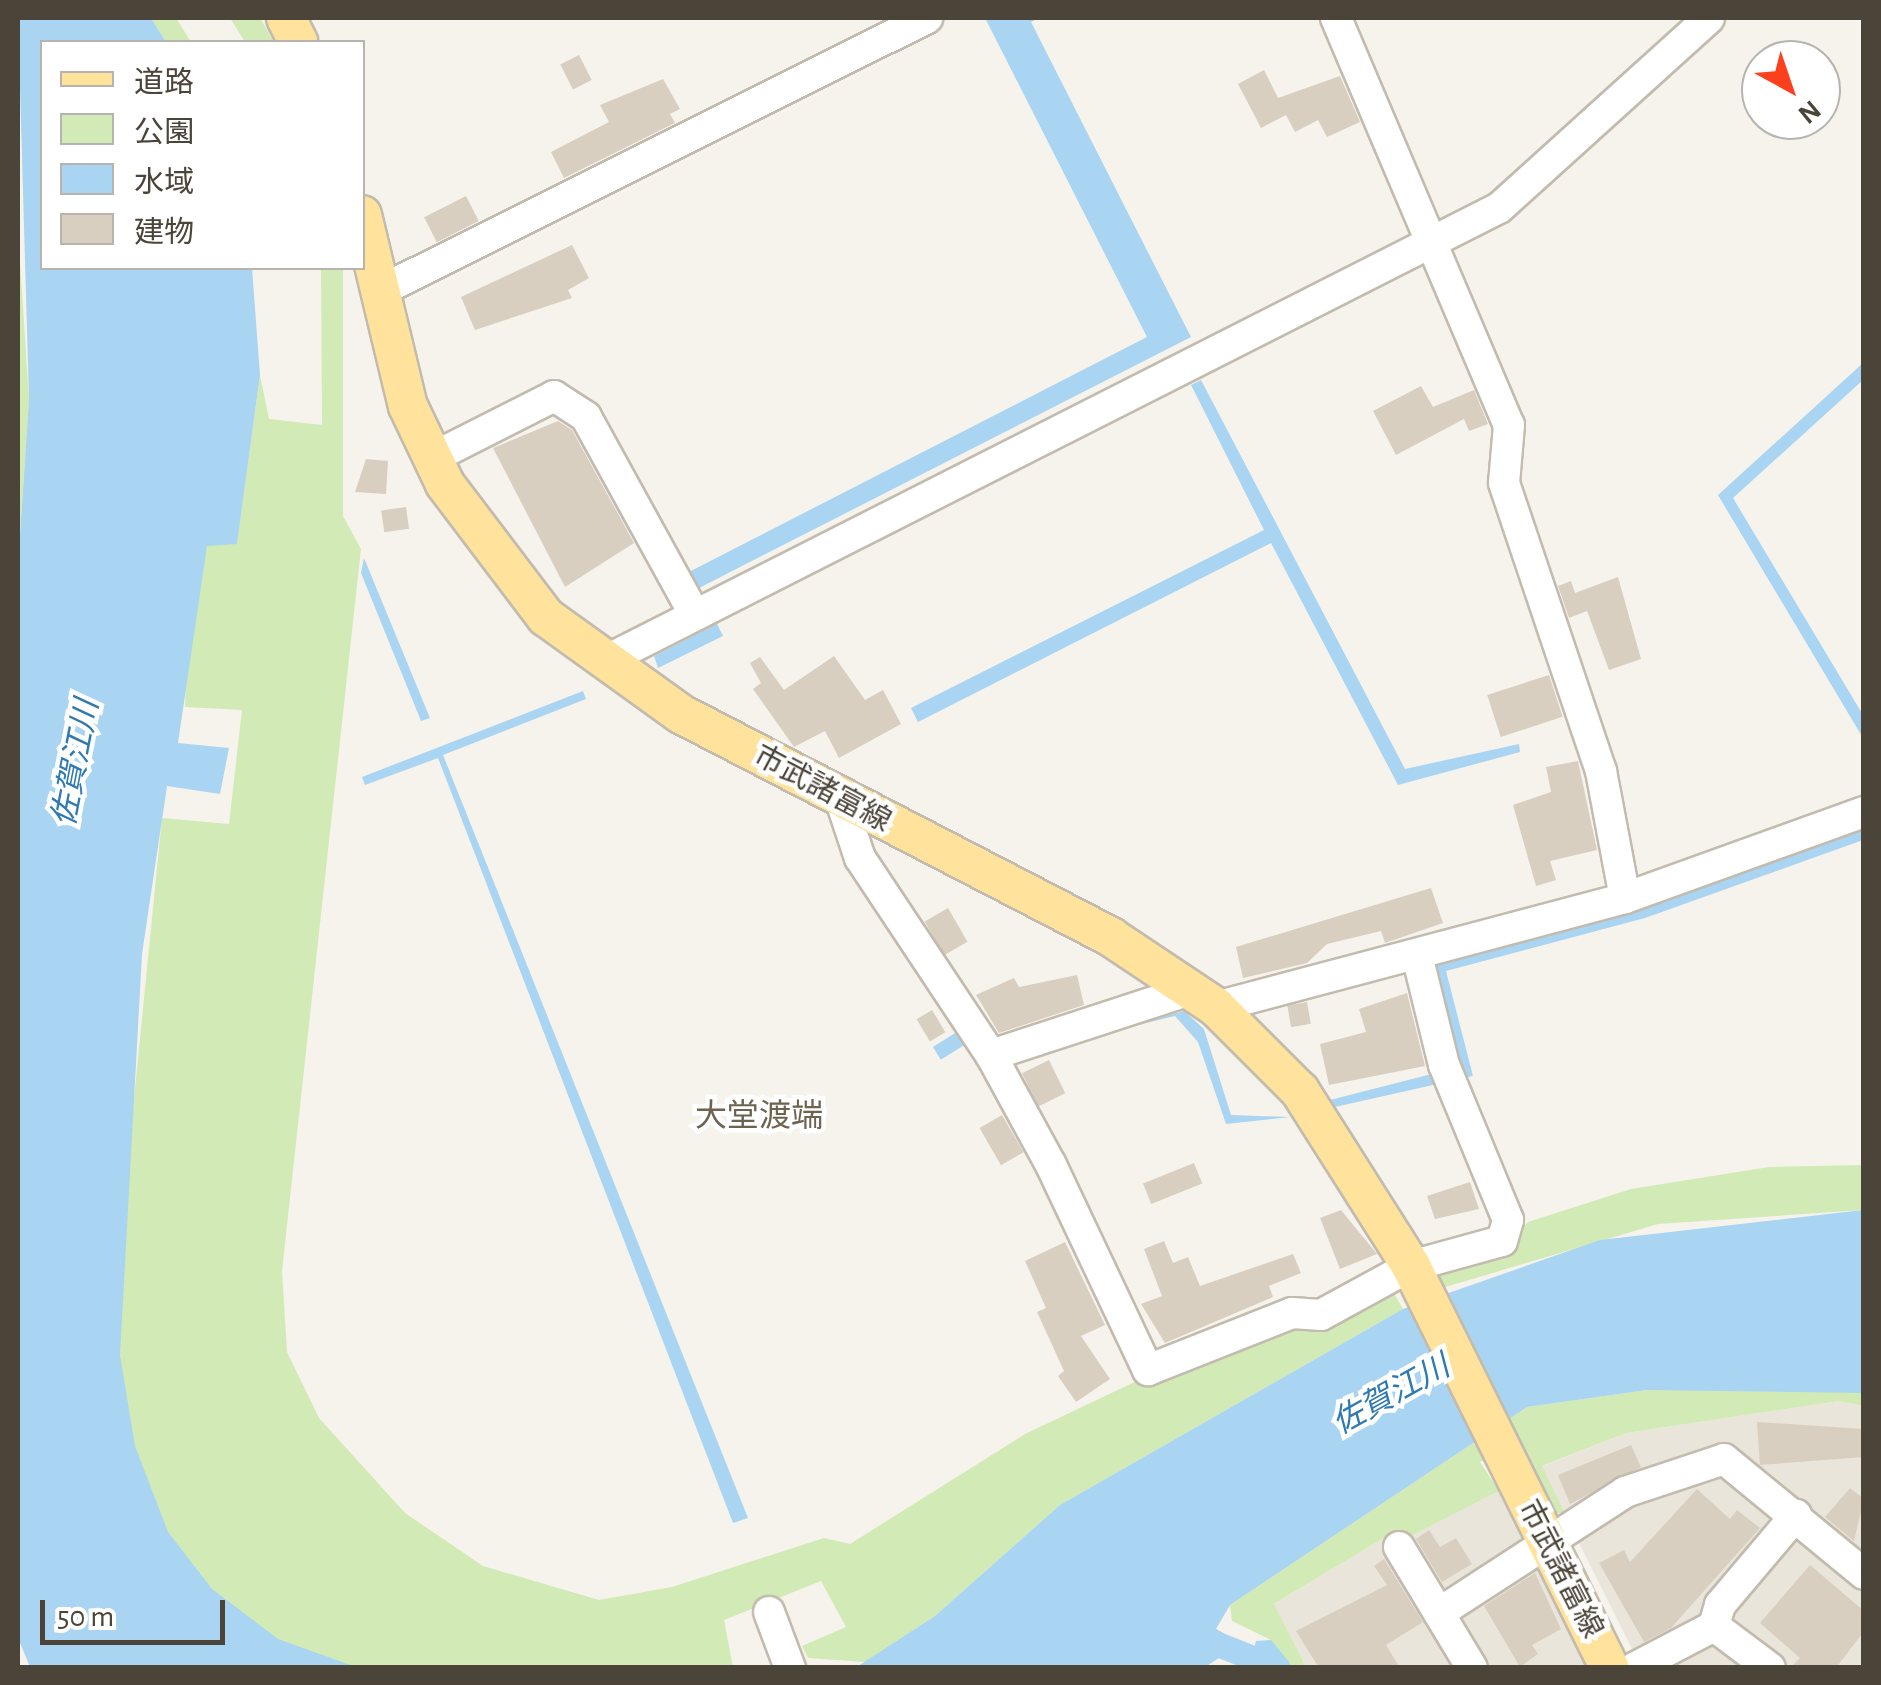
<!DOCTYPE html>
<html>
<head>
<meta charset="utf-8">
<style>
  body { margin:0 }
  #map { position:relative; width:1881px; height:1685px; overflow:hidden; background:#f6f3ec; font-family:"Alegreya Sans","Noto Sans JP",sans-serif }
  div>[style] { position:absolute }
  .residential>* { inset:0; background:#eae5da }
  .green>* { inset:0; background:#d2eab5 }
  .water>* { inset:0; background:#a9d4f2; transform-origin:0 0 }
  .canal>* { height:25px; margin:-12.5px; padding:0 12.5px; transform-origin:12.5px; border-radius:12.5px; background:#a9d4f2 }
  .building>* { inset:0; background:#d8cfc1; transform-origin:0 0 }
  .roads { filter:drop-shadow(2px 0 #c2bbae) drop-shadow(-2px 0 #c2bbae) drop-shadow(0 2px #c2bbae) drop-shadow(0 -2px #c2bbae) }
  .minor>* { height:30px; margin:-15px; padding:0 15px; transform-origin:15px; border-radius:15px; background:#fff }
  .major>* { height:38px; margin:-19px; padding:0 19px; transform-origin:19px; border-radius:19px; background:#ffe39c }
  span { translate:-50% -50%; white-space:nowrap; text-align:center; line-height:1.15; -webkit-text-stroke:9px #fff; paint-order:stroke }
  .street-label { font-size:30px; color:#4b4439 }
  .water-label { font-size:32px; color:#2e7ab2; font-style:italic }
  .neighbourhood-label { font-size:32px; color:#6e6250 }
  .frame { position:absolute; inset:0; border:20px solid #4b4439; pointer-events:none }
  .legend { position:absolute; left:40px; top:40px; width:325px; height:230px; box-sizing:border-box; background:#fff; border:2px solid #b7b4b0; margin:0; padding:12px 18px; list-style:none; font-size:30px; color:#4b4439 }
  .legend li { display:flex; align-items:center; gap:20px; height:50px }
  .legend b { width:50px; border:2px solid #b7b4b0 }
  .north { position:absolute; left:1741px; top:40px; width:100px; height:100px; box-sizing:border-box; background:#fff; border:2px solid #b7b4b0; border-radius:50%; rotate:140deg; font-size:28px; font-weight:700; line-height:40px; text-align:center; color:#4b4439 }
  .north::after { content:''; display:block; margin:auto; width:35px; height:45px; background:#fc3f1d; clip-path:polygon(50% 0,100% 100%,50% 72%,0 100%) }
  .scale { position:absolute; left:40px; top:1600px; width:185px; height:45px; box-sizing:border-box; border:5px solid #4b4439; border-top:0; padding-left:12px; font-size:30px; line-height:35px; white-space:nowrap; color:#4b4439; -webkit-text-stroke:8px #fff; paint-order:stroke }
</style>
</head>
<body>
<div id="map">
  <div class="residential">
    <div style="clip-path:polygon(1839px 1401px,1863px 1406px,1863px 1667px,1641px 1667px,1541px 1467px,1626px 1433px)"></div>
    <div style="clip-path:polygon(1499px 1491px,1597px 1667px,1306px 1667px,1273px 1605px,1397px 1530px,1413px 1535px)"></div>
  </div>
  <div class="green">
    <div style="clip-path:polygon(151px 18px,176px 18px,191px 42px,166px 42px)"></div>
    <div style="clip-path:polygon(230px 18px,260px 18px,274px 42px,245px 42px)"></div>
    <div style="clip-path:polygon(18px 230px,29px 399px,18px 566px)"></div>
    <div style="clip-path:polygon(321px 268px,343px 268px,343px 516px,361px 549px,282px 1271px,287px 1352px,319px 1418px,405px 1513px,483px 1566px,599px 1600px,672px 1587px,824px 1538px,850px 1544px,1025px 1434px,1143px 1378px,1393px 1292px,1403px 1309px,1060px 1505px,935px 1616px,865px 1662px,808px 1658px,802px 1646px,846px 1627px,821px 1581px,724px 1620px,733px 1667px,300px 1668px,255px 1650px,148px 1527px,112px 1319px,162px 818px,229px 824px,242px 710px,185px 707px,187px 640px,207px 545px,237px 543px,260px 375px,269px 419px,322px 425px)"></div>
    <div style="clip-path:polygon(1863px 1165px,1863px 1210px,1658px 1224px,1442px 1288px,1436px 1275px,1506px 1248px,1528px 1222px,1631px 1189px,1769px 1167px)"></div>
    <div style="clip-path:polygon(1836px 1388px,1863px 1393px,1863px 1406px,1839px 1401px,1626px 1433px,1542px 1466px,1564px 1512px,1553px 1514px,1515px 1447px,1480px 1462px,1499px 1491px,1413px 1535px,1397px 1530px,1274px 1604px,1306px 1667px,1289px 1667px,1271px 1640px,1232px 1621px,1230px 1605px,1527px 1407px,1647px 1390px)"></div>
  </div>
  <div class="water">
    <div style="clip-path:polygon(18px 18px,151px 18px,166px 42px,42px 42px,42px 268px,252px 268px,260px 375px,237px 544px,207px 546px,178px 743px,229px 748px,220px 794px,167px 786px,142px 954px,120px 1355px,135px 1446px,168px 1532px,212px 1589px,278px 1639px,356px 1667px,30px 1667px,18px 1638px,18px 566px,29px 399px)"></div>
    <div style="clip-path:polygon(985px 18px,1039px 18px,1031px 22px,1191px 337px,699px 588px,723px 636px,658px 668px,654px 656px,707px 629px,681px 576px,1147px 337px)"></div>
    <div style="clip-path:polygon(1863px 363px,1863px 380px,1733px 498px,1863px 715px,1863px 738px,1718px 495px)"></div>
    <div style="clip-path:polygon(1201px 380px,1405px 769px,1519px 744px,1520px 752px,1398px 785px,1271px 543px,918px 722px,911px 708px,1264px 530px,1191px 385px)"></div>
    <div style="clip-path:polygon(364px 558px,430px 718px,421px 721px,361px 573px)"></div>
    <div style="clip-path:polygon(583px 691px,586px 699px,443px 755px,748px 1518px,733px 1523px,438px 758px,365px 785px,362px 777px)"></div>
    <div style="clip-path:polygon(1863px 829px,1863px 840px,1645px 918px,1446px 971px,1473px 1076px,1335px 1107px,1330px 1100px,1459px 1067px,1433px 964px,1643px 908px)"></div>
    <div style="clip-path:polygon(1184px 1011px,1204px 1029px,1231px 1115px,1290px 1117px,1226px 1124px,1198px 1042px,1175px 1016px,1109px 1032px)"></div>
    <div style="left:960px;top:1030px;width:15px;height:32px;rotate:58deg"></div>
    <div style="clip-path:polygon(1863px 1210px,1863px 1393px,1647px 1390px,1527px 1407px,1230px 1605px,1216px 1629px,1227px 1635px,1222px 1656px,1205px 1667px,855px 1668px,935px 1616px,1060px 1505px,1403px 1309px,1600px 1240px)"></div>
    <div style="clip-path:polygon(1271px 1640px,1285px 1657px,1289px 1667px,1250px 1662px,1256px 1641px)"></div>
  </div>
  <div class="canal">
    <div style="left:1195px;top:1635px;width:89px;rotate:21.7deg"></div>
  </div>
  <div class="building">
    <div style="left:579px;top:55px;width:28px;height:21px;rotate:63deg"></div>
    <div style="clip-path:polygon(1264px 70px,1278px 98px,1340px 76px,1360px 122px,1327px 137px,1318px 120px,1295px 132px,1286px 115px,1261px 128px,1238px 84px)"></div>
    <div style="clip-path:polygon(663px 79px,680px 109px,670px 114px,675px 123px,564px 178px,551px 152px,609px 122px,600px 105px)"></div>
    <div style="left:466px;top:196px;width:28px;height:47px;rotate:63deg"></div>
    <div style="clip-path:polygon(572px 245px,589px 278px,568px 290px,572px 298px,475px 330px,461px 297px)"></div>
    <div style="clip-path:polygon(1421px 386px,1433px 407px,1474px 390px,1488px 424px,1469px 431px,1464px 419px,1396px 455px,1373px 411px)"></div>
    <div style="clip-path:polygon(558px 421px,572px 430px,634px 543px,565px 587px,493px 448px)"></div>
    <div style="clip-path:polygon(366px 459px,388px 461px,386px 494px,355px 492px)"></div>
    <div style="left:406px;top:507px;width:22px;height:25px;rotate:82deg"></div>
    <div style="clip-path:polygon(1618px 577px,1641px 659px,1609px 670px,1587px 611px,1569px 618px,1558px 586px,1571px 581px,1575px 593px)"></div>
    <div style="clip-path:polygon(834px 656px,865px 700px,883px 690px,901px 724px,839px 758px,825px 731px,794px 747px,753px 689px,761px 683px,750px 663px,760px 657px,784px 690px)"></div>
    <div style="left:1549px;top:675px;width:44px;height:65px;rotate:72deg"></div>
    <div style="clip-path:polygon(1578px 761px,1597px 850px,1550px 861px,1556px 880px,1536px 886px,1513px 805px,1551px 792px,1546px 767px)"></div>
    <div style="clip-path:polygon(1431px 888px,1443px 923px,1385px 943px,1381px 931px,1327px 944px,1307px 963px,1243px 978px,1236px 947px)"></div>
    <div style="left:948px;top:908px;width:39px;height:27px;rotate:60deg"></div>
    <div style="clip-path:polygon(1077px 975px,1084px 1005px,999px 1033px,976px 995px,1014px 978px,1019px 987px)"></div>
    <div style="clip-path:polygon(1407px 993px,1425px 1066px,1329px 1085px,1320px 1044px,1366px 1032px,1359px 1009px)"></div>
    <div style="left:1307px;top:1002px;width:22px;height:20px;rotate:80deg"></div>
    <div style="left:932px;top:1010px;width:26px;height:18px;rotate:59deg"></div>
    <div style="left:1049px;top:1060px;width:37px;height:30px;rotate:64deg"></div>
    <div style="left:1002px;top:1115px;width:43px;height:26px;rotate:60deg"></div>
    <div style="left:1194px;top:1163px;width:22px;height:55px;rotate:68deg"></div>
    <div style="clip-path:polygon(1470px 1182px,1479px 1209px,1435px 1219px,1427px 1196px)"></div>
    <div style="clip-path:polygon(1341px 1210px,1377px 1254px,1340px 1269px,1320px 1218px)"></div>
    <div style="clip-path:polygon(1164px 1241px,1173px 1263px,1188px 1257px,1200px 1286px,1293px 1254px,1301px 1273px,1269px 1286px,1273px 1297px,1165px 1343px,1141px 1304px,1162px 1296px,1144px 1249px)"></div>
    <div style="clip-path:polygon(1065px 1242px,1105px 1325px,1081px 1336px,1110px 1379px,1076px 1402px,1058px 1376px,1064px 1371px,1037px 1312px,1046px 1308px,1025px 1261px)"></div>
    <div style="clip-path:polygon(1757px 1422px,1864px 1429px,1864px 1457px,1760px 1465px)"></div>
    <div style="clip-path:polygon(1631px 1445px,1641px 1467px,1570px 1504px,1558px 1475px)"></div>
    <div style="clip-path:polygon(1850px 1488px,1864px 1499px,1854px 1541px,1825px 1517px)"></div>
    <div style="clip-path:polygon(1697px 1489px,1730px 1519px,1737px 1510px,1760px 1528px,1671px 1628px,1644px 1642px,1599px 1563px,1624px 1550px,1630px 1562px)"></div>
    <div style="clip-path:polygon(1429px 1530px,1440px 1547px,1456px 1538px,1472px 1564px,1442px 1582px,1416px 1539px)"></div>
    <div style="clip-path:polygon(1384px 1559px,1423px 1622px,1386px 1645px,1400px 1668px,1319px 1668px,1296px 1631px,1387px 1585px,1374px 1566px)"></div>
    <div style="clip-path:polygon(1810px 1565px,1864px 1611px,1864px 1631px,1836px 1668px,1790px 1668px,1800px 1658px,1760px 1623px)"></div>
    <div style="clip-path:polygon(1535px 1573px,1561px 1629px,1532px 1645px,1538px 1654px,1520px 1667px,1484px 1606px)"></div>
  </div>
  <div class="roads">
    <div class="minor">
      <div style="left:1336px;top:18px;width:442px;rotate:67deg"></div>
      <div style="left:1509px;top:425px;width:58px;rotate:94.9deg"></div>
      <div style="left:1504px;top:483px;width:304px;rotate:71.4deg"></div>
      <div style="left:1601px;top:771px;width:129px;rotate:79.3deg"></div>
      <div style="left:378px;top:292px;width:614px;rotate:-26.52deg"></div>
      <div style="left:432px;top:458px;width:137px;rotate:-26.9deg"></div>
      <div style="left:554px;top:396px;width:38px;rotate:33deg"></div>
      <div style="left:586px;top:417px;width:226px;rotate:61.2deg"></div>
      <div style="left:603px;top:662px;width:1004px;rotate:-26.87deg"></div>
      <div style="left:1499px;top:208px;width:283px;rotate:-42.1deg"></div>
      <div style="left:841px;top:801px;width:60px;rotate:71.6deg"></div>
      <div style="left:860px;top:858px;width:237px;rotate:56.4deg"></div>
      <div style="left:991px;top:1055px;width:125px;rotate:61.4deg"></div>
      <div style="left:1051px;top:1165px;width:227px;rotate:64.7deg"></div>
      <div style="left:1148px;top:1370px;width:155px;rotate:-21.6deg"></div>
      <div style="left:1292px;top:1313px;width:29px;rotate:4deg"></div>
      <div style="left:1321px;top:1315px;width:102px;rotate:-28.6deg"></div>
      <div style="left:1411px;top:1266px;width:94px;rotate:-15.4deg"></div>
      <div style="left:1502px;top:1241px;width:22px;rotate:-74deg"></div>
      <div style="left:1508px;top:1220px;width:168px;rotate:-112.4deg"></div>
      <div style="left:1444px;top:1065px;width:113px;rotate:-103.8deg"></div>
      <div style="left:1216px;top:1007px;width:423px;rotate:-14.9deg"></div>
      <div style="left:1625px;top:898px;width:254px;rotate:-19.8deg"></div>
      <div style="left:991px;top:1055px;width:209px;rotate:-18.1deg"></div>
      <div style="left:1399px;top:1547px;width:141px;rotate:58.9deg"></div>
      <div style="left:769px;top:1612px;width:60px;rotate:69.4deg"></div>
      <div style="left:1439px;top:1613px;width:222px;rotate:-33deg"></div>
      <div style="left:1625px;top:1492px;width:104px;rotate:-18.4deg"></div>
      <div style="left:1724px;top:1459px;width:181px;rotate:39.4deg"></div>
      <div style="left:1714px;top:1626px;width:70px;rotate:36.9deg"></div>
      <div style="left:1634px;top:1668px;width:90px;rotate:-27.7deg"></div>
      <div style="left:1714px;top:1626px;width:22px;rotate:-74deg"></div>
      <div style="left:1720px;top:1605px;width:118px;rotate:-49.8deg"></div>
    </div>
    <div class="major">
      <div style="left:286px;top:18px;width:27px;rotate:63deg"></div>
      <div style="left:362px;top:215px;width:196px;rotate:76.5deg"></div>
      <div style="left:408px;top:406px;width:86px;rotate:64.6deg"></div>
      <div style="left:445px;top:484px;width:167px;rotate:52.8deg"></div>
      <div style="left:546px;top:617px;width:166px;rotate:35.7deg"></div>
      <div style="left:681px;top:714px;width:484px;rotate:27.4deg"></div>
      <div style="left:1111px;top:937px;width:126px;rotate:33.7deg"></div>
      <div style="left:1216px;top:1007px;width:119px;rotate:45deg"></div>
      <div style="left:1300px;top:1091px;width:207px;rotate:57.6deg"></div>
      <div style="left:1411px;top:1266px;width:449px;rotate:63.7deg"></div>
    </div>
  </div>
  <div class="street-label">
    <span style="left:822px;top:789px;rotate:28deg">市武諸富線</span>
    <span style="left:1560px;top:1569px;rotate:63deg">市武諸富線</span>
  </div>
  <div class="water-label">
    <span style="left:76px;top:763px;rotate:-79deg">佐賀江川</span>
    <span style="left:1391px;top:1395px;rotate:-29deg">佐賀江川</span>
  </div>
  <div class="neighbourhood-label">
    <span style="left:759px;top:1116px">大堂渡端</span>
  </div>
  <div class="frame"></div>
  <ul class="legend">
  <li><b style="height:12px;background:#ffe39c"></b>道路</li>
  <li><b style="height:28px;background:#d2eab5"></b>公園</li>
  <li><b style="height:28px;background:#a9d4f2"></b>水域</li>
  <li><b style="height:28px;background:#d8cfc1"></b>建物</li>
  </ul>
  <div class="north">N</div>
  <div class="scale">50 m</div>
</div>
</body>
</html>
